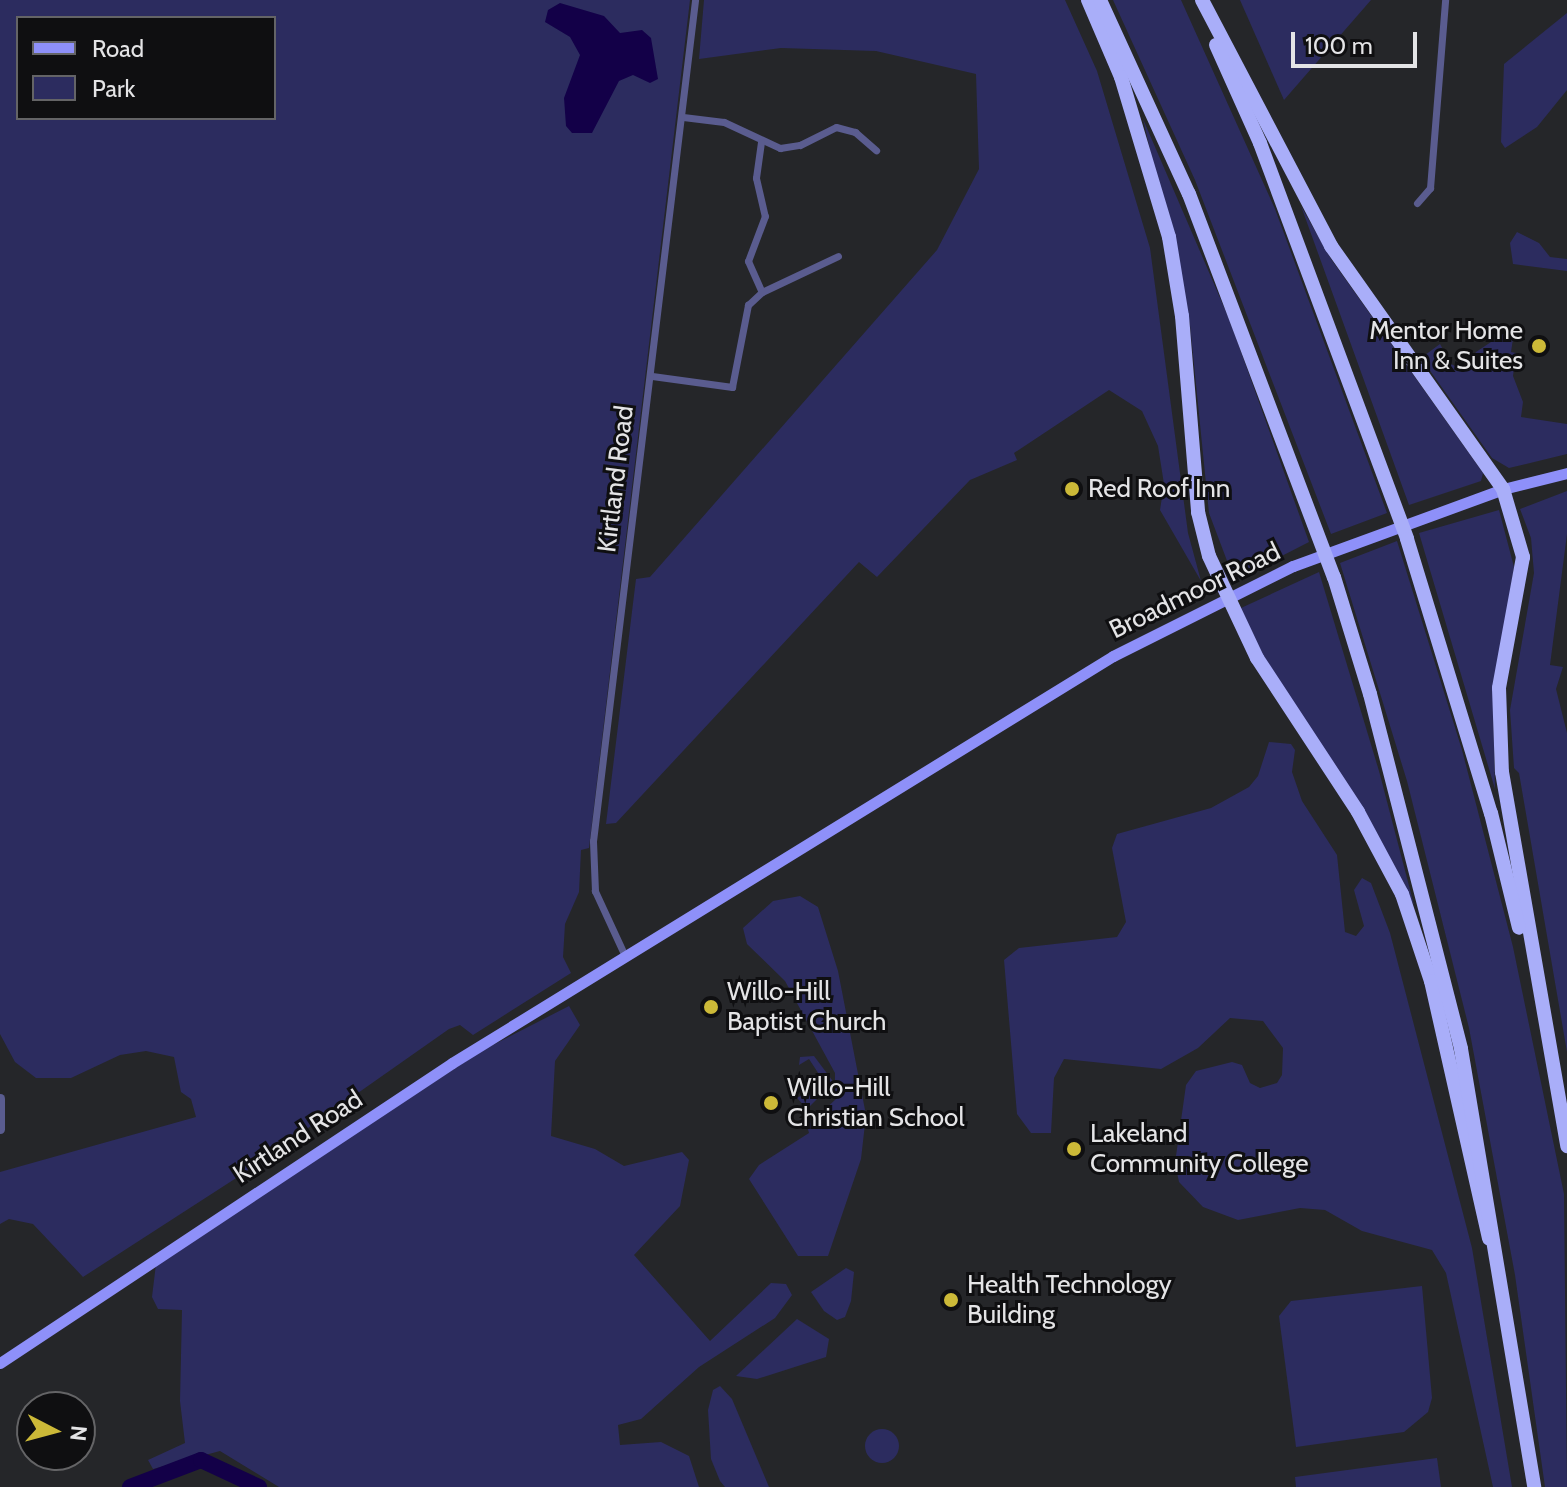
<!DOCTYPE html>
<html>
<head>
<meta charset="utf-8">
<style>
  body { margin:0 }
  #map { position:relative; width:1567px; height:1487px; overflow:hidden; background:#252629; font-family:Cabin,sans-serif }
  div>[style] { position:absolute }
  .green>* { inset:0; background:#2c2c5f }
  .round { border-radius:50% }
  .water>* { inset:0; background:#130048 }
  .river>* { height:16px; margin:-8px; padding:0 8px; transform-origin:8px; border-radius:8px; background:#130048 }
  .minor>* { height:7px; margin:-3.5px; padding:0 3.5px; transform-origin:3.5px; border-radius:3.5px; background:#5a5c8f }
  .tertiary>* { height:9px; margin:-4.5px; padding:0 4.5px; transform-origin:4.5px; border-radius:4.5px; background:#5a5c8f }
  .primary>* { height:11px; margin:-5.5px; padding:0 5.5px; transform-origin:5.5px; border-radius:5.5px; background:#8e90f9 }
  .motorway>* { height:14px; margin:-7px; padding:0 7px; transform-origin:7px; border-radius:7px; background:#a9aef9 }
  .dots>* { width:22px; height:22px; translate:-50% -50%; box-sizing:border-box; border:4px solid #0f0f11; border-radius:50% }
  span { translate:-50% -50%; white-space:nowrap; text-align:center; line-height:1.15; -webkit-text-stroke:6px #0f0f11; paint-order:stroke }
  .poi-label { font-size:26px; color:#e4e4e6 }
  .right { translate:-100% -50%; text-align:right }
  .left { translate:0 -50%; text-align:left }
  .street-label { font-size:26px; color:#e4e4e6 }
  .legend { position:absolute; left:16px; top:16px; width:260px; height:104px; box-sizing:border-box; background:#0f0f11; border:2px solid #646466; margin:0; padding:10px 14px; list-style:none; font-size:24px; color:#e4e4e6 }
  .legend li { display:flex; align-items:center; gap:16px; height:40px }
  .legend b { width:40px; border:2px solid #646466 }
  .north { position:absolute; left:16px; top:1391px; width:80px; height:80px; box-sizing:border-box; background:#0f0f11; border:2px solid #646466; border-radius:50%; rotate:96deg; font-size:22px; font-weight:700; line-height:32px; text-align:center; color:#e4e4e6 }
  .north::after { content:''; display:block; margin:auto; width:28px; height:36px; background:#ccb938; clip-path:polygon(50% 0,100% 100%,50% 72%,0 100%) }
  .scale { position:absolute; left:1291px; top:32px; width:126px; height:36px; box-sizing:border-box; border:4px solid #e4e4e6; border-top:0; padding-left:10px; font-size:24px; line-height:28px; white-space:nowrap; color:#e4e4e6; -webkit-text-stroke:6px #0f0f11; paint-order:stroke }
</style>
</head>
<body>
<div id="map">
  <div class="green">
    <div style="clip-path:polygon(evenodd,0 0,690px 0,589px 848px,581px 850px,579px 892px,565px 924px,563px 957px,571px 973px,473px 1035px,460px 1025px,449px 1029px,244px 1173px,83px 1277px,33px 1224px,9px 1219px,0 1224px,0 1172px,196px 1117px,191px 1099px,181px 1092px,174px 1057px,146px 1051px,120px 1055px,71px 1078px,36px 1078px,15px 1062px,0 1034px,0 0,18px 18px,274px 18px,274px 118px,18px 118px,18px 18px)"></div>
    <div style="clip-path:polygon(704px 0,1065px 0,1097px 71px,1150px 248px,1188px 533px,1201px 581px,1160px 510px,1164px 484px,1158px 446px,1142px 411px,1109px 390px,1014px 453px,1017px 460px,970px 480px,877px 577px,859px 562px,616px 823px,606px 824px,636px 579px,650px 577px,937px 250px,979px 169px,976px 74px,876px 51px,781px 48px,699px 59px)"></div>
    <div style="clip-path:polygon(1113px 0,1181px 0,1275px 209px,1387px 513px,1331px 534px,1195px 180px)"></div>
    <div style="clip-path:polygon(1240px 0,1371px 0,1284px 100px)"></div>
    <div style="clip-path:polygon(1567px 13px,1567px 90px,1537px 127px,1505px 148px,1501px 142px,1504px 64px)"></div>
    <div style="clip-path:polygon(1143px 119px,1230px 321px,1309px 542px,1239px 578px,1232px 574px,1209px 513px,1190px 325px)"></div>
    <div style="clip-path:polygon(1301px 206px,1331px 259px,1483px 473px,1481px 481px,1409px 505px)"></div>
    <div style="clip-path:polygon(1517px 232px,1539px 243px,1550px 257px,1567px 259px,1567px 271px,1513px 264px,1510px 243px)"></div>
    <div style="clip-path:polygon(1515px 326px,1511px 352px,1516px 353px,1513px 376px,1523px 402px,1521px 417px,1567px 424px,1567px 454px,1509px 468px,1492px 458px,1421px 358px,1440px 344px,1451px 364px,1463px 370px,1476px 352px)"></div>
    <div style="clip-path:polygon(1567px 491px,1567px 534px,1550px 665px,1563px 667px,1556px 689px,1567px 733px,1567px 1052px,1519px 773px,1514px 768px,1510px 710px,1534px 573px,1531px 538px,1520px 509px)"></div>
    <div style="clip-path:polygon(1499px 510px,1514px 567px,1493px 702px,1495px 789px,1419px 533px)"></div>
    <div style="clip-path:polygon(1397px 541px,1462px 750px,1513px 947px,1564px 1194px,1567px 1487px,1545px 1487px,1515px 1275px,1469px 1028px,1407px 781px,1340px 563px)"></div>
    <div style="clip-path:polygon(1319px 572px,1379px 771px,1414px 905px,1263px 659px,1241px 608px)"></div>
    <div style="clip-path:polygon(1269px 742px,1291px 744px,1295px 750px,1292px 772px,1302px 801px,1337px 855px,1345px 932px,1356px 936px,1364px 926px,1354px 890px,1362px 878px,1371px 883px,1390px 933px,1472px 1248px,1512px 1487px,1493px 1487px,1446px 1273px,1432px 1250px,1362px 1231px,1325px 1210px,1300px 1208px,1238px 1220px,1203px 1207px,1179px 1182px,1175px 1163px,1186px 1085px,1196px 1071px,1232px 1062px,1242px 1065px,1250px 1083px,1260px 1088px,1277px 1083px,1282px 1075px,1283px 1048px,1263px 1021px,1230px 1018px,1198px 1048px,1161px 1069px,1064px 1059px,1054px 1078px,1051px 1133px,1031px 1133px,1017px 1114px,1004px 960px,1019px 948px,1117px 937px,1126px 922px,1112px 848px,1117px 834px,1211px 808px,1249px 787px,1258px 776px)"></div>
    <div style="clip-path:polygon(800px 896px,818px 907px,838px 971px,866px 1115px,861px 1159px,828px 1256px,798px 1256px,749px 1179px,759px 1165px,809px 1133px,807px 1126px,836px 1099px,835px 1091px,821px 1095px,807px 1109px,797px 1098px,808px 1091px,815px 1095px,826px 1085px,809px 1059px,799px 1065px,800px 1057px,814px 1056px,835px 1084px,835px 1073px,785px 981px,747px 944px,743px 928px,773px 901px)"></div>
    <div style="clip-path:polygon(569px 1006px,580px 1025px,555px 1061px,551px 1136px,595px 1149px,624px 1166px,682px 1152px,689px 1160px,680px 1206px,634px 1255px,710px 1341px,771px 1283px,786px 1284px,792px 1295px,775px 1318px,699px 1367px,641px 1419px,618px 1425px,620px 1445px,661px 1442px,689px 1456px,699px 1487px,279px 1487px,220px 1451px,153px 1469px,148px 1460px,185px 1443px,180px 1401px,182px 1310px,158px 1309px,152px 1297px,156px 1264px,483px 1050px)"></div>
    <div style="clip-path:polygon(846px 1268px,854px 1272px,851px 1301px,845px 1317px,837px 1320px,824px 1311px,811px 1292px)"></div>
    <div style="clip-path:polygon(1422px 1286px,1432px 1398px,1428px 1412px,1404px 1432px,1296px 1447px,1279px 1316px,1291px 1301px)"></div>
    <div style="clip-path:polygon(797px 1319px,829px 1339px,826px 1357px,757px 1379px,736px 1376px)"></div>
    <div style="clip-path:polygon(720px 1386px,732px 1399px,769px 1487px,725px 1487px,720px 1481px,711px 1459px,708px 1410px,713px 1390px)"></div>
    <div class="round" style="left:865px;top:1429px;width:34px;height:34px"></div>
    <div style="clip-path:polygon(1437px 1458px,1441px 1487px,1296px 1487px,1295px 1477px)"></div>
  </div>
  <div class="water">
    <div style="clip-path:polygon(560px 3px,604px 16px,620px 33px,642px 30px,651px 38px,658px 79px,650px 83px,633px 75px,619px 81px,592px 133px,572px 133px,566px 126px,564px 98px,580px 55px,570px 37px,545px 22px,548px 10px)"></div>
  </div>
  <div class="river">
    <div style="left:130px;top:1487px;width:76px;rotate:-20.8deg"></div>
    <div style="left:201px;top:1460px;width:64px;rotate:25deg"></div>
  </div>
  <div class="minor">
    <div style="left:683px;top:117px;width:41px;rotate:7deg"></div>
    <div style="left:724px;top:122px;width:62px;rotate:24.9deg"></div>
    <div style="left:780px;top:148px;width:20px;rotate:-9deg"></div>
    <div style="left:800px;top:145px;width:40px;rotate:-26.6deg"></div>
    <div style="left:836px;top:127px;width:20px;rotate:15deg"></div>
    <div style="left:855px;top:132px;width:28px;rotate:41deg"></div>
    <div style="left:761px;top:142px;width:36px;rotate:98deg"></div>
    <div style="left:756px;top:178px;width:39px;rotate:77deg"></div>
    <div style="left:765px;top:216px;width:48px;rotate:110.7deg"></div>
    <div style="left:748px;top:261px;width:34px;rotate:66deg"></div>
    <div style="left:1417px;top:203px;width:20px;rotate:-49deg"></div>
    <div style="left:1430px;top:188px;width:189px;rotate:-85.4deg"></div>
    <div style="left:652px;top:376px;width:81px;rotate:7.8deg"></div>
    <div style="left:732px;top:387px;width:84px;rotate:-79deg"></div>
    <div style="left:748px;top:305px;width:19px;rotate:-43deg"></div>
    <div style="left:762px;top:292px;width:84px;rotate:-25.3deg"></div>
    <div style="left:625px;top:956px;width:72px;rotate:-114.8deg"></div>
    <div style="left:595px;top:891px;width:50px;rotate:-92.3deg"></div>
    <div style="left:593px;top:841px;width:847px;rotate:-83.08deg"></div>
  </div>
  <div class="tertiary">
    <div style="left:0;top:1098px;width:31px;rotate:90deg"></div>
  </div>
  <div class="primary">
    <div style="left:0;top:1363px;width:542px;rotate:-33.57deg"></div>
    <div style="left:452px;top:1063px;width:776px;rotate:-31.62deg"></div>
    <div style="left:1113px;top:656px;width:201px;rotate:-26.6deg"></div>
    <div style="left:1293px;top:566px;width:224px;rotate:-20.1deg"></div>
    <div style="left:1503px;top:489px;width:66px;rotate:-14deg"></div>
  </div>
  <div class="motorway">
    <div style="left:1088px;top:0;width:84px;rotate:66.8deg"></div>
    <div style="left:1121px;top:77px;width:167px;rotate:73.3deg"></div>
    <div style="left:1169px;top:237px;width:80px;rotate:80.7deg"></div>
    <div style="left:1182px;top:316px;width:197px;rotate:85.3deg"></div>
    <div style="left:1198px;top:512px;width:45px;rotate:76deg"></div>
    <div style="left:1209px;top:556px;width:113px;rotate:64.8deg"></div>
    <div style="left:1257px;top:658px;width:184px;rotate:56.7deg"></div>
    <div style="left:1358px;top:812px;width:93px;rotate:61.8deg"></div>
    <div style="left:1402px;top:894px;width:92px;rotate:71.6deg"></div>
    <div style="left:1431px;top:981px;width:264px;rotate:77.3deg"></div>
    <div style="left:1100px;top:0;width:213px;rotate:65.4deg"></div>
    <div style="left:1189px;top:194px;width:410px;rotate:69.3deg"></div>
    <div style="left:1334px;top:577px;width:122px;rotate:72.9deg"></div>
    <div style="left:1370px;top:694px;width:366px;rotate:75.6deg"></div>
    <div style="left:1461px;top:1049px;width:444px;rotate:80.5deg"></div>
    <div style="left:1202px;top:0;width:278px;rotate:62.3deg"></div>
    <div style="left:1331px;top:246px;width:298px;rotate:54.7deg"></div>
    <div style="left:1503px;top:489px;width:71px;rotate:73.6deg"></div>
    <div style="left:1523px;top:557px;width:133px;rotate:100.4deg"></div>
    <div style="left:1499px;top:688px;width:84px;rotate:88deg"></div>
    <div style="left:1502px;top:772px;width:380px;rotate:80.1deg"></div>
    <div style="left:1216px;top:45px;width:107px;rotate:65.8deg"></div>
    <div style="left:1260px;top:143px;width:422px;rotate:69.6deg"></div>
    <div style="left:1407px;top:539px;width:287px;rotate:73deg"></div>
    <div style="left:1491px;top:813px;width:118px;rotate:76.3deg"></div>
  </div>
  <div class="dots">
    <div style="left:1539px;top:346px;background:#ccb938"></div>
    <div style="left:1072px;top:489px;background:#ccb938"></div>
    <div style="left:711px;top:1007px;background:#ccb938"></div>
    <div style="left:771px;top:1103px;background:#ccb938"></div>
    <div style="left:1074px;top:1149px;background:#ccb938"></div>
    <div style="left:951px;top:1300px;background:#ccb938"></div>
  </div>
  <div class="poi-label">
    <span class="right" style="left:1523px;top:346px">Mentor Home<br>Inn &amp; Suites</span>
    <span class="left" style="left:1088px;top:489px">Red Roof Inn</span>
    <span class="left" style="left:727px;top:1007px">Willo-Hill<br>Baptist Church</span>
    <span class="left" style="left:787px;top:1103px">Willo-Hill<br>Christian School</span>
    <span class="left" style="left:1090px;top:1149px">Lakeland<br>Community College</span>
    <span class="left" style="left:967px;top:1300px">Health Technology<br>Building</span>
  </div>
  <div class="street-label">
    <span style="left:616px;top:479px;rotate:-83deg">Kirtland Road</span>
    <span style="left:1195px;top:591px;rotate:-26deg">Broadmoor Road</span>
    <span style="left:298px;top:1137px;rotate:-33deg">Kirtland Road</span>
  </div>
  <ul class="legend">
  <li><b style="height:10px;background:#8e90f9"></b>Road</li>
  <li><b style="height:22px;background:#2c2c5f"></b>Park</li>
  </ul>
  <div class="north">N</div>
  <div class="scale">100 m</div>
</div>
</body>
</html>
